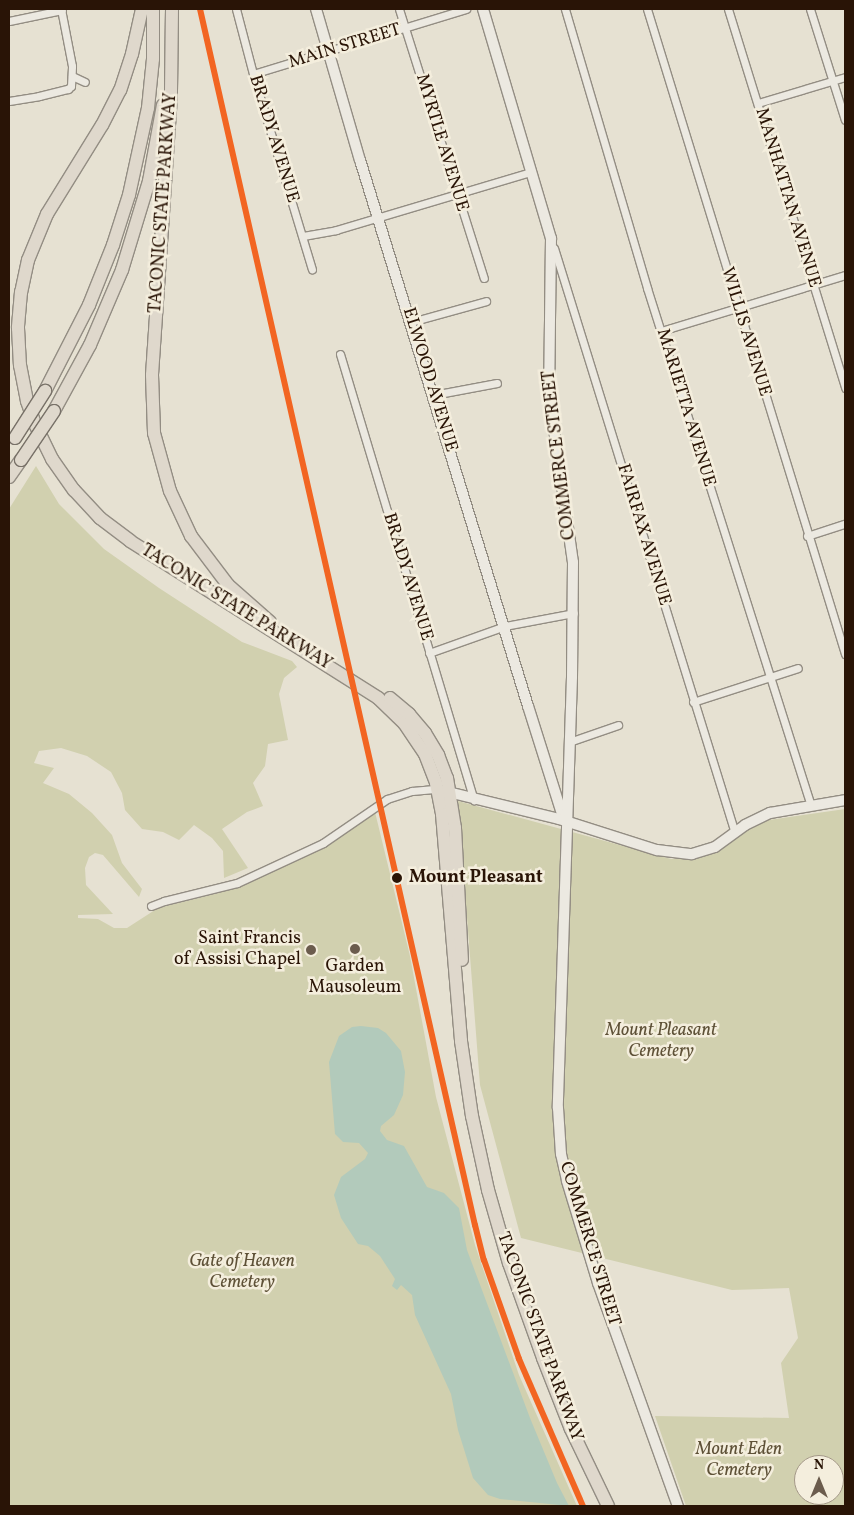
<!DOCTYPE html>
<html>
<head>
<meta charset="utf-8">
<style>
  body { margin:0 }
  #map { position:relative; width:854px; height:1515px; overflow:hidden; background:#e6e1d2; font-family:Vollkorn,serif }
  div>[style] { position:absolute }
  .green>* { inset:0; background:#d1d0af }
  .water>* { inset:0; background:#b2cabb }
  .roads { filter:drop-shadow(1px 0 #938d83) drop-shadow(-1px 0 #938d83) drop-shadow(0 1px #938d83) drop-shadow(0 -1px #938d83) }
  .street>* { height:7px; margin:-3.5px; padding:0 3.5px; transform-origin:3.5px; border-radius:3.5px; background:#ece9e1 }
  .secondary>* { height:10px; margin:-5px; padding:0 5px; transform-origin:5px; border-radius:5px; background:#ece9e1 }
  .highway>* { height:12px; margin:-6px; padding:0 6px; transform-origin:6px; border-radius:6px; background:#dfd8cc }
  .bridges { filter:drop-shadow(1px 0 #787168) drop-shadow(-1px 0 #787168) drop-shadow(0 1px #787168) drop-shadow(0 -1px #787168) }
  .highway-bridge>* { height:12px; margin:-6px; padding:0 6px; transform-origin:6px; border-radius:6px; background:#dfd8cc }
  .rail-1>* { height:6px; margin:-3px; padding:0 3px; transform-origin:3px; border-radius:3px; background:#f26522 }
  .dots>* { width:14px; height:14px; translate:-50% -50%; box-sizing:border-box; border:2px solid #f4eedd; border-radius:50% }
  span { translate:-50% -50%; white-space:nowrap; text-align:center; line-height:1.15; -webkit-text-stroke:5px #f4eedd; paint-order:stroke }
  .street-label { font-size:18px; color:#291406 }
  .stop-label { font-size:18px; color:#291406; font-weight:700 }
  .left { translate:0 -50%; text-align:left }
  .poi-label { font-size:18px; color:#291406 }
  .right { translate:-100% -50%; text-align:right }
  .park-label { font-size:18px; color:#5e5137; font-style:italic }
  .frame { position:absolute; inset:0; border:10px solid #291406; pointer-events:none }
  .north { position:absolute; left:794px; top:1455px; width:50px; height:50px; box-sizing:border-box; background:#f4eedd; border:1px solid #a39787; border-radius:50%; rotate:0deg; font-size:14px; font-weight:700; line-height:20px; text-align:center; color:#291406 }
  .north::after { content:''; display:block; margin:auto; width:18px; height:22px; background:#6b5c4d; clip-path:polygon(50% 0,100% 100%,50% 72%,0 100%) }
</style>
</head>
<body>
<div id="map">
  <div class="green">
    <div style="clip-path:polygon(36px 466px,59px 504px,104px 549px,159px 588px,242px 642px,292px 661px,297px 667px,284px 678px,279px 694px,288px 740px,268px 744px,265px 766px,253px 783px,263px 806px,247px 812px,222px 829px,248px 868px,224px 878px,223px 851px,212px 838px,194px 825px,179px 840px,163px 832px,142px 829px,125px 810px,122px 793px,111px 772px,87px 756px,61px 748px,39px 751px,34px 763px,54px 768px,43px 783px,69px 794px,92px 813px,112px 835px,122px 863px,142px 889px,139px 897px,103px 855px,95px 853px,89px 857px,85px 868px,86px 885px,113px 914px,78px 915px,78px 918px,98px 919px,114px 928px,127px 928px,158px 908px,219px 893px,316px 850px,375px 812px,410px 956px,436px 1097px,475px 1245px,519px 1375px,577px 1506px,9px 1506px,9px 509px)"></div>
    <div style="clip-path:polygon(evenodd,458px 801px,671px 859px,707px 855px,762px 821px,845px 809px,845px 1506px,686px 1506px,655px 1416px,789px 1418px,781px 1363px,798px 1338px,789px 1288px,732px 1290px,521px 1238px,480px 1085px,458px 801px,804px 1465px,834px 1465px,834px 1495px,804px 1495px,804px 1465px)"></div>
  </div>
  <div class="water">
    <div style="clip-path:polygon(361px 1026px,378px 1028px,386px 1033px,401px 1051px,405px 1072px,403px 1095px,394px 1115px,381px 1126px,380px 1131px,387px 1140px,404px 1146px,427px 1187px,444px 1193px,459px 1208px,467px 1250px,530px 1418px,557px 1483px,569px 1506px,500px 1499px,488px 1495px,473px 1478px,458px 1430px,451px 1394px,415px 1315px,412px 1295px,401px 1285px,397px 1290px,392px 1286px,395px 1279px,380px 1256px,368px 1246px,358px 1244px,341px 1218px,334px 1195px,341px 1177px,365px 1159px,368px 1153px,359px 1143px,343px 1142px,335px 1134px,329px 1062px,339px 1036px,352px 1027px)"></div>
  </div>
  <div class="roads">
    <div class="street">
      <div style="left:236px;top:9px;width:67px;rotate:75.3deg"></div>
      <div style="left:253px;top:74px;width:204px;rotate:73.2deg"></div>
      <div style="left:399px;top:9px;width:282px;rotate:72.5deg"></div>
      <div style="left:565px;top:9px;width:291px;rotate:73.6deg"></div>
      <div style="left:647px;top:288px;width:543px;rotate:72.43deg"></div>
      <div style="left:647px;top:9px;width:675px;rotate:72.93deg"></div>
      <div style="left:728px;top:9px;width:397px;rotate:72.8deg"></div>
      <div style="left:810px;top:9px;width:116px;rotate:72.5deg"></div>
      <div style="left:9px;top:21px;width:54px;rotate:-11.7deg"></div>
      <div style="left:253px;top:74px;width:223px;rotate:-17deg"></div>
      <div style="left:72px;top:76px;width:14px;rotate:25deg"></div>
      <div style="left:9px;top:101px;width:30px;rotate:-9deg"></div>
      <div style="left:39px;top:96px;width:30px;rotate:-14deg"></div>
      <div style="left:68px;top:89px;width:4px;rotate:-45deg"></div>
      <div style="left:71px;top:86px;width:20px;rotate:-87deg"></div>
      <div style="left:72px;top:66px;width:58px;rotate:-100.9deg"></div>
      <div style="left:758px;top:103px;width:91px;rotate:-16.6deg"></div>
      <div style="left:303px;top:236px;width:34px;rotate:-10deg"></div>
      <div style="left:336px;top:230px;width:203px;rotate:-16.6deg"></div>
      <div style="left:554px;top:248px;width:612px;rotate:72.81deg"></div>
      <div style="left:411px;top:322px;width:78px;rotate:-15.6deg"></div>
      <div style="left:661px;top:331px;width:192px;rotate:-16.9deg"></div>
      <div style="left:340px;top:354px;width:466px;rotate:73.3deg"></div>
      <div style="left:433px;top:395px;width:65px;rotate:-10.6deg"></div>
      <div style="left:807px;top:536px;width:40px;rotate:-18deg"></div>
      <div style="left:429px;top:653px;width:81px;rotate:-19.6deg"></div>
      <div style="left:505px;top:626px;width:70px;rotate:-10.7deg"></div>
      <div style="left:693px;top:702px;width:110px;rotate:-17.9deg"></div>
      <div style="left:569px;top:742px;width:52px;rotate:-19.1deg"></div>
      <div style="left:151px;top:906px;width:14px;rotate:-21deg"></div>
      <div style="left:164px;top:901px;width:75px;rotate:-13.9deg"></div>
      <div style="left:237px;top:883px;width:95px;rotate:-24.9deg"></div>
      <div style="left:323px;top:843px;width:78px;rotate:-34.5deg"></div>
      <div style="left:387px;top:799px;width:26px;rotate:-18deg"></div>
      <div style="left:412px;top:791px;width:25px;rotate:-5deg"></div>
    </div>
    <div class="secondary">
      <div style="left:316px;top:9px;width:157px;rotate:73.8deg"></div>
      <div style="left:360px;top:160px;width:571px;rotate:72.9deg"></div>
      <div style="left:528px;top:706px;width:113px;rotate:72.5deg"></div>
      <div style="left:562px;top:814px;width:9px;rotate:49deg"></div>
      <div style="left:483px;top:9px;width:239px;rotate:73.5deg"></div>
      <div style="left:551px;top:238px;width:156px;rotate:90.7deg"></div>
      <div style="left:549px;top:394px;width:170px;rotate:81.9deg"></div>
      <div style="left:573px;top:562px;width:115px;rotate:90.5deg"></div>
      <div style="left:572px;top:677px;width:431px;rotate:91.9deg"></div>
      <div style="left:558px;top:1108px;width:46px;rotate:86.3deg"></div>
      <div style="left:561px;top:1154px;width:28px;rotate:77deg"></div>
      <div style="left:567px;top:1181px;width:107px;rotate:73.1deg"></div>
      <div style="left:598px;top:1283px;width:237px;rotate:70.3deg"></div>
      <div style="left:444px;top:791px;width:118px;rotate:13.7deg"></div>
      <div style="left:559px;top:819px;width:103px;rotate:17.6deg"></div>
      <div style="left:657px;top:850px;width:35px;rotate:7deg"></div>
      <div style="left:692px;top:854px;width:24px;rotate:-17deg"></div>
      <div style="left:715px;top:847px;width:37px;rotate:-36deg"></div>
      <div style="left:745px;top:825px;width:28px;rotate:-26deg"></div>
      <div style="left:770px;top:813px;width:76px;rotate:-9.8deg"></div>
    </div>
    <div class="highway">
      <div style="left:142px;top:9px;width:46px;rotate:102.5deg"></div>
      <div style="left:132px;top:54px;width:38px;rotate:108deg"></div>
      <div style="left:120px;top:90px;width:39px;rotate:117deg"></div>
      <div style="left:102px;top:125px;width:105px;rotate:121.7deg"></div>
      <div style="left:47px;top:214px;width:50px;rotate:112.4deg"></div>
      <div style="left:28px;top:260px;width:33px;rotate:102deg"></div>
      <div style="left:21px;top:292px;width:36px;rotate:95deg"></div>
      <div style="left:18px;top:328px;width:37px;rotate:87deg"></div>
      <div style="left:20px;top:365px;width:37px;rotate:79deg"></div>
      <div style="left:27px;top:401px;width:24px;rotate:71deg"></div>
      <div style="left:35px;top:424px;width:39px;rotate:64deg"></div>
      <div style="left:52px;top:459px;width:38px;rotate:55deg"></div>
      <div style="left:74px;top:490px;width:38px;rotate:47deg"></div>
      <div style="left:100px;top:518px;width:38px;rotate:37deg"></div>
      <div style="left:130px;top:541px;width:294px;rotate:32.3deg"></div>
      <div style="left:378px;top:698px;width:36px;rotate:44deg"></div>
      <div style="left:404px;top:723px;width:37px;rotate:56deg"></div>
      <div style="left:425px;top:754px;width:31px;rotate:69deg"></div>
      <div style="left:436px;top:783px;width:32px;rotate:79deg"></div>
      <div style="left:442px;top:814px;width:228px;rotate:85.2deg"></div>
      <div style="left:461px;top:1041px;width:76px;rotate:81.7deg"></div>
      <div style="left:472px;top:1116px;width:76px;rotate:77.8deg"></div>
      <div style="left:488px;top:1190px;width:76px;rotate:74deg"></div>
      <div style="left:509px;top:1263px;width:101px;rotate:70.3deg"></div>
      <div style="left:543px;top:1358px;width:76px;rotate:68.5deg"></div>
      <div style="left:571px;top:1429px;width:85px;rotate:64.3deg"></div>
      <div style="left:172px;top:9px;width:87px;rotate:90.7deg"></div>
      <div style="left:171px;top:96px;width:280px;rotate:93.9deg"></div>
      <div style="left:152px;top:375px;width:58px;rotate:88deg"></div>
      <div style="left:154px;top:433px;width:60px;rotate:74.6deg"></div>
      <div style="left:170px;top:491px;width:50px;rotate:65deg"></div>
      <div style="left:191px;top:536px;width:61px;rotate:52.9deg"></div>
      <div style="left:228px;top:585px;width:56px;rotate:41.4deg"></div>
      <div style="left:45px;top:391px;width:97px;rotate:-62.9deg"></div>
      <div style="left:89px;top:305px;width:65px;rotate:-68.2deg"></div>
      <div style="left:113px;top:245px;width:52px;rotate:-72.3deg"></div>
      <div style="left:129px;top:195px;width:89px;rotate:-77.7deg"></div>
      <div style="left:148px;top:108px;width:49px;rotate:-84.2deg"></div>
      <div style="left:153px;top:59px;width:50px;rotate:-90deg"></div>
      <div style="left:54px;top:411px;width:75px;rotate:-61.4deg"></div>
      <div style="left:90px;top:345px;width:82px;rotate:-66.9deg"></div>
      <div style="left:122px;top:270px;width:93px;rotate:-73.1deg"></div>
      <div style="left:149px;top:181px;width:77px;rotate:-79.6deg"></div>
      <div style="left:9px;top:477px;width:21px;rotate:-55deg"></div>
      <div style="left:390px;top:698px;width:25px;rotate:40deg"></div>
      <div style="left:409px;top:714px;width:25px;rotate:50deg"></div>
      <div style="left:425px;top:733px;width:26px;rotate:59deg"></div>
      <div style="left:438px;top:755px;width:25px;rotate:69deg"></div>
      <div style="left:447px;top:778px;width:51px;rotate:80.9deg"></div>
      <div style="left:455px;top:828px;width:132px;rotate:87deg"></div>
    </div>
  </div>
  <div class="bridges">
    <div class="highway-bridge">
      <div style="left:15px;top:438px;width:56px;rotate:-57.4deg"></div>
      <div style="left:21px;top:460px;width:59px;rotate:-56deg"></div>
    </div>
  </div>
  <div class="rail-1">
    <div style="left:200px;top:9px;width:1247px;rotate:77.26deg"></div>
    <div style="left:475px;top:1225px;width:36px;rotate:76deg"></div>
    <div style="left:484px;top:1260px;width:105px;rotate:70.5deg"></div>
    <div style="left:519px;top:1359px;width:160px;rotate:66.5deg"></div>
  </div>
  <div class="dots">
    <div style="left:397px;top:878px;background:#291406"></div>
    <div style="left:355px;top:949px;background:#6b5c4d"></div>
    <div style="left:311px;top:950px;background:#6b5c4d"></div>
  </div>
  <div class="street-label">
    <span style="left:345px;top:47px;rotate:-17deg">MAIN STREET</span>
    <span style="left:273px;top:139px;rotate:73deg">BRADY AVENUE</span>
    <span style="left:441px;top:143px;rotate:73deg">MYRTLE AVENUE</span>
    <span style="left:787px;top:198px;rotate:73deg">MANHATTAN AVENUE</span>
    <span style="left:164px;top:203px;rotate:-86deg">TACONIC STATE PARKWAY</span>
    <span style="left:745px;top:332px;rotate:73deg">WILLIS AVENUE</span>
    <span style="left:429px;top:380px;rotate:73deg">ELWOOD AVENUE</span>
    <span style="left:685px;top:408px;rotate:73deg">MARIETTA AVENUE</span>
    <span style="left:560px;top:455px;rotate:-97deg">COMMERCE STREET</span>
    <span style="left:643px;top:535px;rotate:73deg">FAIRFAX AVENUE</span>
    <span style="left:407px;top:577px;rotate:73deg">BRADY AVENUE</span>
    <span style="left:236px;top:608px;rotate:32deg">TACONIC STATE PARKWAY</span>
    <span style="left:589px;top:1244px;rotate:73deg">COMMERCE STREET</span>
    <span style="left:539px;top:1337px;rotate:70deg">TACONIC STATE PARKWAY</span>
  </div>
  <div class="stop-label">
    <span class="left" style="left:409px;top:878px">Mount Pleasant</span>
  </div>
  <div class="poi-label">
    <span class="right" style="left:301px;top:950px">Saint Francis<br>of Assisi Chapel</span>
    <span style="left:355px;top:978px">Garden<br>Mausoleum</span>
  </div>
  <div class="park-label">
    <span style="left:661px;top:1042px">Mount Pleasant<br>Cemetery</span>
    <span style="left:242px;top:1273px">Gate of Heaven<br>Cemetery</span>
    <span style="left:739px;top:1461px">Mount Eden<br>Cemetery</span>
  </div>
  <div class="frame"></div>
  <div class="north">N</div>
</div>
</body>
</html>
